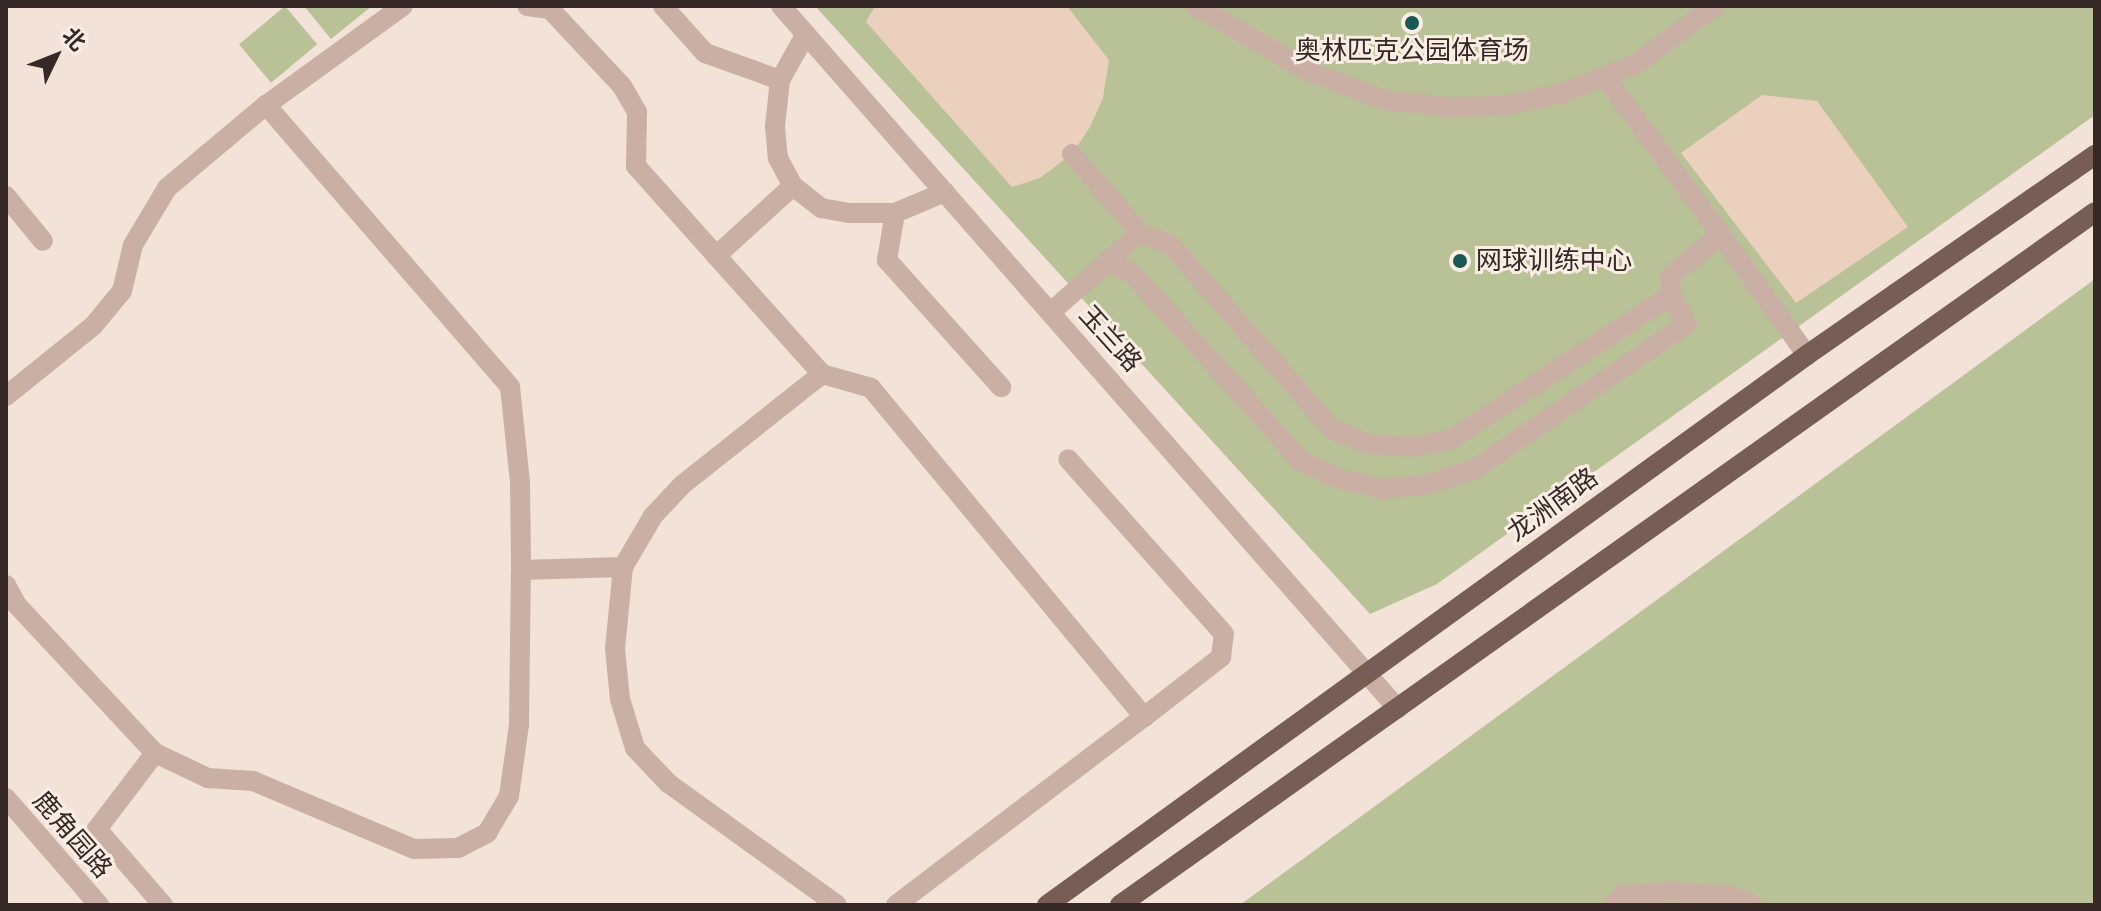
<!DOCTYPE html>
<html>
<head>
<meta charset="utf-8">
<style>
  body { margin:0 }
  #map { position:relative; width:2101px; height:911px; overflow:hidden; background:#f2e2d8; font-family:Cabin,"Noto Sans SC",sans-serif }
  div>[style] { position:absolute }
  .green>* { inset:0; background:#b9c197; transform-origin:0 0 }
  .plaza>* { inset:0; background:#ebd0be }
  .minor>* { height:20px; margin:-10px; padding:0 10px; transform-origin:10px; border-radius:10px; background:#caafa4 }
  .major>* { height:20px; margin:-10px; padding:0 10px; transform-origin:10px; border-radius:10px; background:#785c56 }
  .dots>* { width:22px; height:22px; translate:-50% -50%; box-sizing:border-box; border:4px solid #faede4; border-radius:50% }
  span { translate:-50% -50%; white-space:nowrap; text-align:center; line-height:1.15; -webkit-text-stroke:6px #faede4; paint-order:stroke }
  .poi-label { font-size:26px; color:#352826 }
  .left { translate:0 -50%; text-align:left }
  .street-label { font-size:26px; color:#352826 }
  .frame { position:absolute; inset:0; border:8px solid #352826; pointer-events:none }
  .north { position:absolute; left:16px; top:16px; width:80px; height:80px; -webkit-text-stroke:6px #faede4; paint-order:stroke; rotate:47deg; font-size:22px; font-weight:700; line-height:32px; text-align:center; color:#352826 }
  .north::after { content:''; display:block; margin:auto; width:28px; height:36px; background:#352826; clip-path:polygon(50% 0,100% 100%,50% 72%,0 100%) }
</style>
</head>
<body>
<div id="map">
  <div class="green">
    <div style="left:285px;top:6px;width:50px;height:60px;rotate:50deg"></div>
    <div style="clip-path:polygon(304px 6px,372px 6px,331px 39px)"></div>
    <div style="clip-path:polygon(815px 6px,2095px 6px,2095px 115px,1437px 584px,1370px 614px)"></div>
    <div style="clip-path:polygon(2095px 279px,2095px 905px,1240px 905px)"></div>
  </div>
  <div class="plaza">
    <div style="clip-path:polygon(875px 6px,1067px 6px,1109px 60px,1103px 98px,1090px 127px,1072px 154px,1040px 178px,1012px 187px,866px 22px)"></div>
    <div style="clip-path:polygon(1762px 95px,1817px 101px,1908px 227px,1796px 303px,1681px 153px)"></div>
  </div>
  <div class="minor">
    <div style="left:403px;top:6px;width:169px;rotate:144.1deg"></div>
    <div style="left:266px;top:105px;width:373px;rotate:49.1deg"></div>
    <div style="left:510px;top:387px;width:96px;rotate:84deg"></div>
    <div style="left:520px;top:482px;width:88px;rotate:89.3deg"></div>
    <div style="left:521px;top:570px;width:102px;rotate:-1.7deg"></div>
    <div style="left:623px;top:567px;width:59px;rotate:-59.5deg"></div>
    <div style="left:653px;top:516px;width:42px;rotate:-46.9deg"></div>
    <div style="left:682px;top:485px;width:179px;rotate:-38.4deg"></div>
    <div style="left:822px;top:374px;width:279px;rotate:-131.8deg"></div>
    <div style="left:636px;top:166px;width:54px;rotate:-88.9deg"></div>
    <div style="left:637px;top:112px;width:30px;rotate:-120deg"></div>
    <div style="left:622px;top:86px;width:105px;rotate:-133.1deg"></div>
    <div style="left:550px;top:9px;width:23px;rotate:-173deg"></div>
    <div style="left:663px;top:6px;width:63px;rotate:48.2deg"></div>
    <div style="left:705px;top:53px;width:80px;rotate:19.8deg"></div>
    <div style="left:781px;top:6px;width:935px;rotate:48.73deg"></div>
    <div style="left:1196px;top:6px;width:129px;rotate:30.1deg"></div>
    <div style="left:1308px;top:71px;width:81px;rotate:20.9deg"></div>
    <div style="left:1384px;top:100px;width:64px;rotate:6.2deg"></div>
    <div style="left:1448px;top:107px;width:55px;rotate:-1deg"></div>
    <div style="left:1503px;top:106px;width:61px;rotate:-12.2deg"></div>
    <div style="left:1563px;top:93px;width:79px;rotate:-21.7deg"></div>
    <div style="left:1636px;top:64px;width:97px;rotate:-36.6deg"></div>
    <div style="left:806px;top:34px;width:53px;rotate:119.5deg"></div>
    <div style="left:780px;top:80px;width:46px;rotate:96.2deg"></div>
    <div style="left:775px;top:126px;width:32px;rotate:85deg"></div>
    <div style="left:778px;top:158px;width:32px;rotate:62deg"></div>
    <div style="left:793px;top:186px;width:36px;rotate:38deg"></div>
    <div style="left:821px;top:208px;width:29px;rotate:10deg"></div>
    <div style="left:850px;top:213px;width:45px"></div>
    <div style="left:895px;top:213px;width:54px;rotate:-22.8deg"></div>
    <div style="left:1605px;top:77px;width:196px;rotate:53.7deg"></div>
    <div style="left:1072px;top:154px;width:104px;rotate:49.3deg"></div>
    <div style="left:1140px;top:233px;width:33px;rotate:21deg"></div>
    <div style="left:1171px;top:245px;width:246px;rotate:48.8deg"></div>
    <div style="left:1333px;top:430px;width:39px;rotate:21deg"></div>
    <div style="left:1369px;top:444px;width:46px;rotate:3.7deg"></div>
    <div style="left:1415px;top:447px;width:38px;rotate:-12deg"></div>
    <div style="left:1452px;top:439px;width:262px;rotate:-33.3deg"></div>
    <div style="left:1671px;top:295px;width:19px;rotate:-93deg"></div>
    <div style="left:1670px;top:276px;width:65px;rotate:-38.8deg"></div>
    <div style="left:1721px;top:235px;width:148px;rotate:54.4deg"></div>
    <div style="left:6px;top:196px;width:58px;rotate:50.6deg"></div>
    <div style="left:895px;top:213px;width:48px;rotate:99.7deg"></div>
    <div style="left:887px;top:260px;width:171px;rotate:48.1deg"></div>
    <div style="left:716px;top:256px;width:104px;rotate:-42.3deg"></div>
    <div style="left:1107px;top:262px;width:27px;rotate:24deg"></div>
    <div style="left:1132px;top:273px;width:253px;rotate:48deg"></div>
    <div style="left:1301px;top:461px;width:40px;rotate:25deg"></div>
    <div style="left:1337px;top:478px;width:48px;rotate:13.2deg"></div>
    <div style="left:1384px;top:489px;width:45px;rotate:-6.3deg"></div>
    <div style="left:1429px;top:484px;width:48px;rotate:-18.1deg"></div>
    <div style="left:1475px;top:469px;width:257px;rotate:-34.4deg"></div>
    <div style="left:1687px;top:324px;width:33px;rotate:-119deg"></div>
    <div style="left:1051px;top:312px;width:119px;rotate:-41.6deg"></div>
    <div style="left:822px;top:374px;width:51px;rotate:15.9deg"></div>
    <div style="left:871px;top:388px;width:428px;rotate:50.3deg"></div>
    <div style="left:1144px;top:717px;width:98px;rotate:-37.9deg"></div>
    <div style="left:1221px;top:657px;width:23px;rotate:-83deg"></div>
    <div style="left:1224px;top:634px;width:234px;rotate:-131.7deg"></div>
    <div style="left:6px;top:396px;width:112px;rotate:-38.8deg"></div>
    <div style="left:93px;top:326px;width:45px;rotate:-50.4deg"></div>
    <div style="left:122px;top:291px;width:47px;rotate:-76.6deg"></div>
    <div style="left:133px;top:245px;width:66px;rotate:-59.2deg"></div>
    <div style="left:167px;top:188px;width:129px;rotate:-40deg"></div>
    <div style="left:623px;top:567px;width:82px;rotate:95.6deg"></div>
    <div style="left:615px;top:649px;width:50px;rotate:84.3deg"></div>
    <div style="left:620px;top:699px;width:51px;rotate:73deg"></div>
    <div style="left:635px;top:748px;width:48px;rotate:46.7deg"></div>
    <div style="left:668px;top:783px;width:208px;rotate:35.8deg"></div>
    <div style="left:6px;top:585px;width:21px;rotate:62deg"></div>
    <div style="left:16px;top:604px;width:204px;rotate:47deg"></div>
    <div style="left:155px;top:753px;width:59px;rotate:25.3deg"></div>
    <div style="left:208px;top:778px;width:45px;rotate:3.8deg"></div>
    <div style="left:253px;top:781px;width:175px;rotate:22.9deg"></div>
    <div style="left:414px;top:849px;width:44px;rotate:-1.3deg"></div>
    <div style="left:458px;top:848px;width:33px;rotate:-27deg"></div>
    <div style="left:487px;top:833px;width:43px;rotate:-59.3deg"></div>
    <div style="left:509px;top:796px;width:72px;rotate:-82deg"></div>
    <div style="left:519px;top:725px;width:155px;rotate:-89.3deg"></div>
    <div style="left:155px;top:753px;width:96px;rotate:127.3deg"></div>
    <div style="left:97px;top:829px;width:101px;rotate:49deg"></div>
    <div style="left:6px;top:798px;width:142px;rotate:49deg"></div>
    <div style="left:896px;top:905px;width:311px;rotate:-37.2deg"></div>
    <div style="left:1613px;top:905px;width:14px;rotate:-45deg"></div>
    <div style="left:1623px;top:895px;width:51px;rotate:-3.4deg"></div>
    <div style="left:1674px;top:892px;width:56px;rotate:4.1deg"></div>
    <div style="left:1730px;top:896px;width:24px;rotate:22deg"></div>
  </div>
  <div class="major">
    <div style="left:1047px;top:905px;width:938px;rotate:-35.89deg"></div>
    <div style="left:1807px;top:355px;width:351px;rotate:-34.8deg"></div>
    <div style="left:1120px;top:905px;width:1196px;rotate:-35.4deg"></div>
  </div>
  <div class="dots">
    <div style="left:1412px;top:23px;background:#1a5853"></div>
    <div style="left:1460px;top:261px;background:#1a5853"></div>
  </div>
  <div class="poi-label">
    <span style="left:1412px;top:51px">奥林匹克公园体育场</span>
    <span class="left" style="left:1476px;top:261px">网球训练中心</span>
  </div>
  <div class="street-label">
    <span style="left:1110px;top:339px;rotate:48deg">玉兰路</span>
    <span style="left:1553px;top:505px;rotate:-36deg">龙洲南路</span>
    <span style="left:72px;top:835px;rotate:49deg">鹿角园路</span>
  </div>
  <div class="frame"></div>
  <div class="north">北</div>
</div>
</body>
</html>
